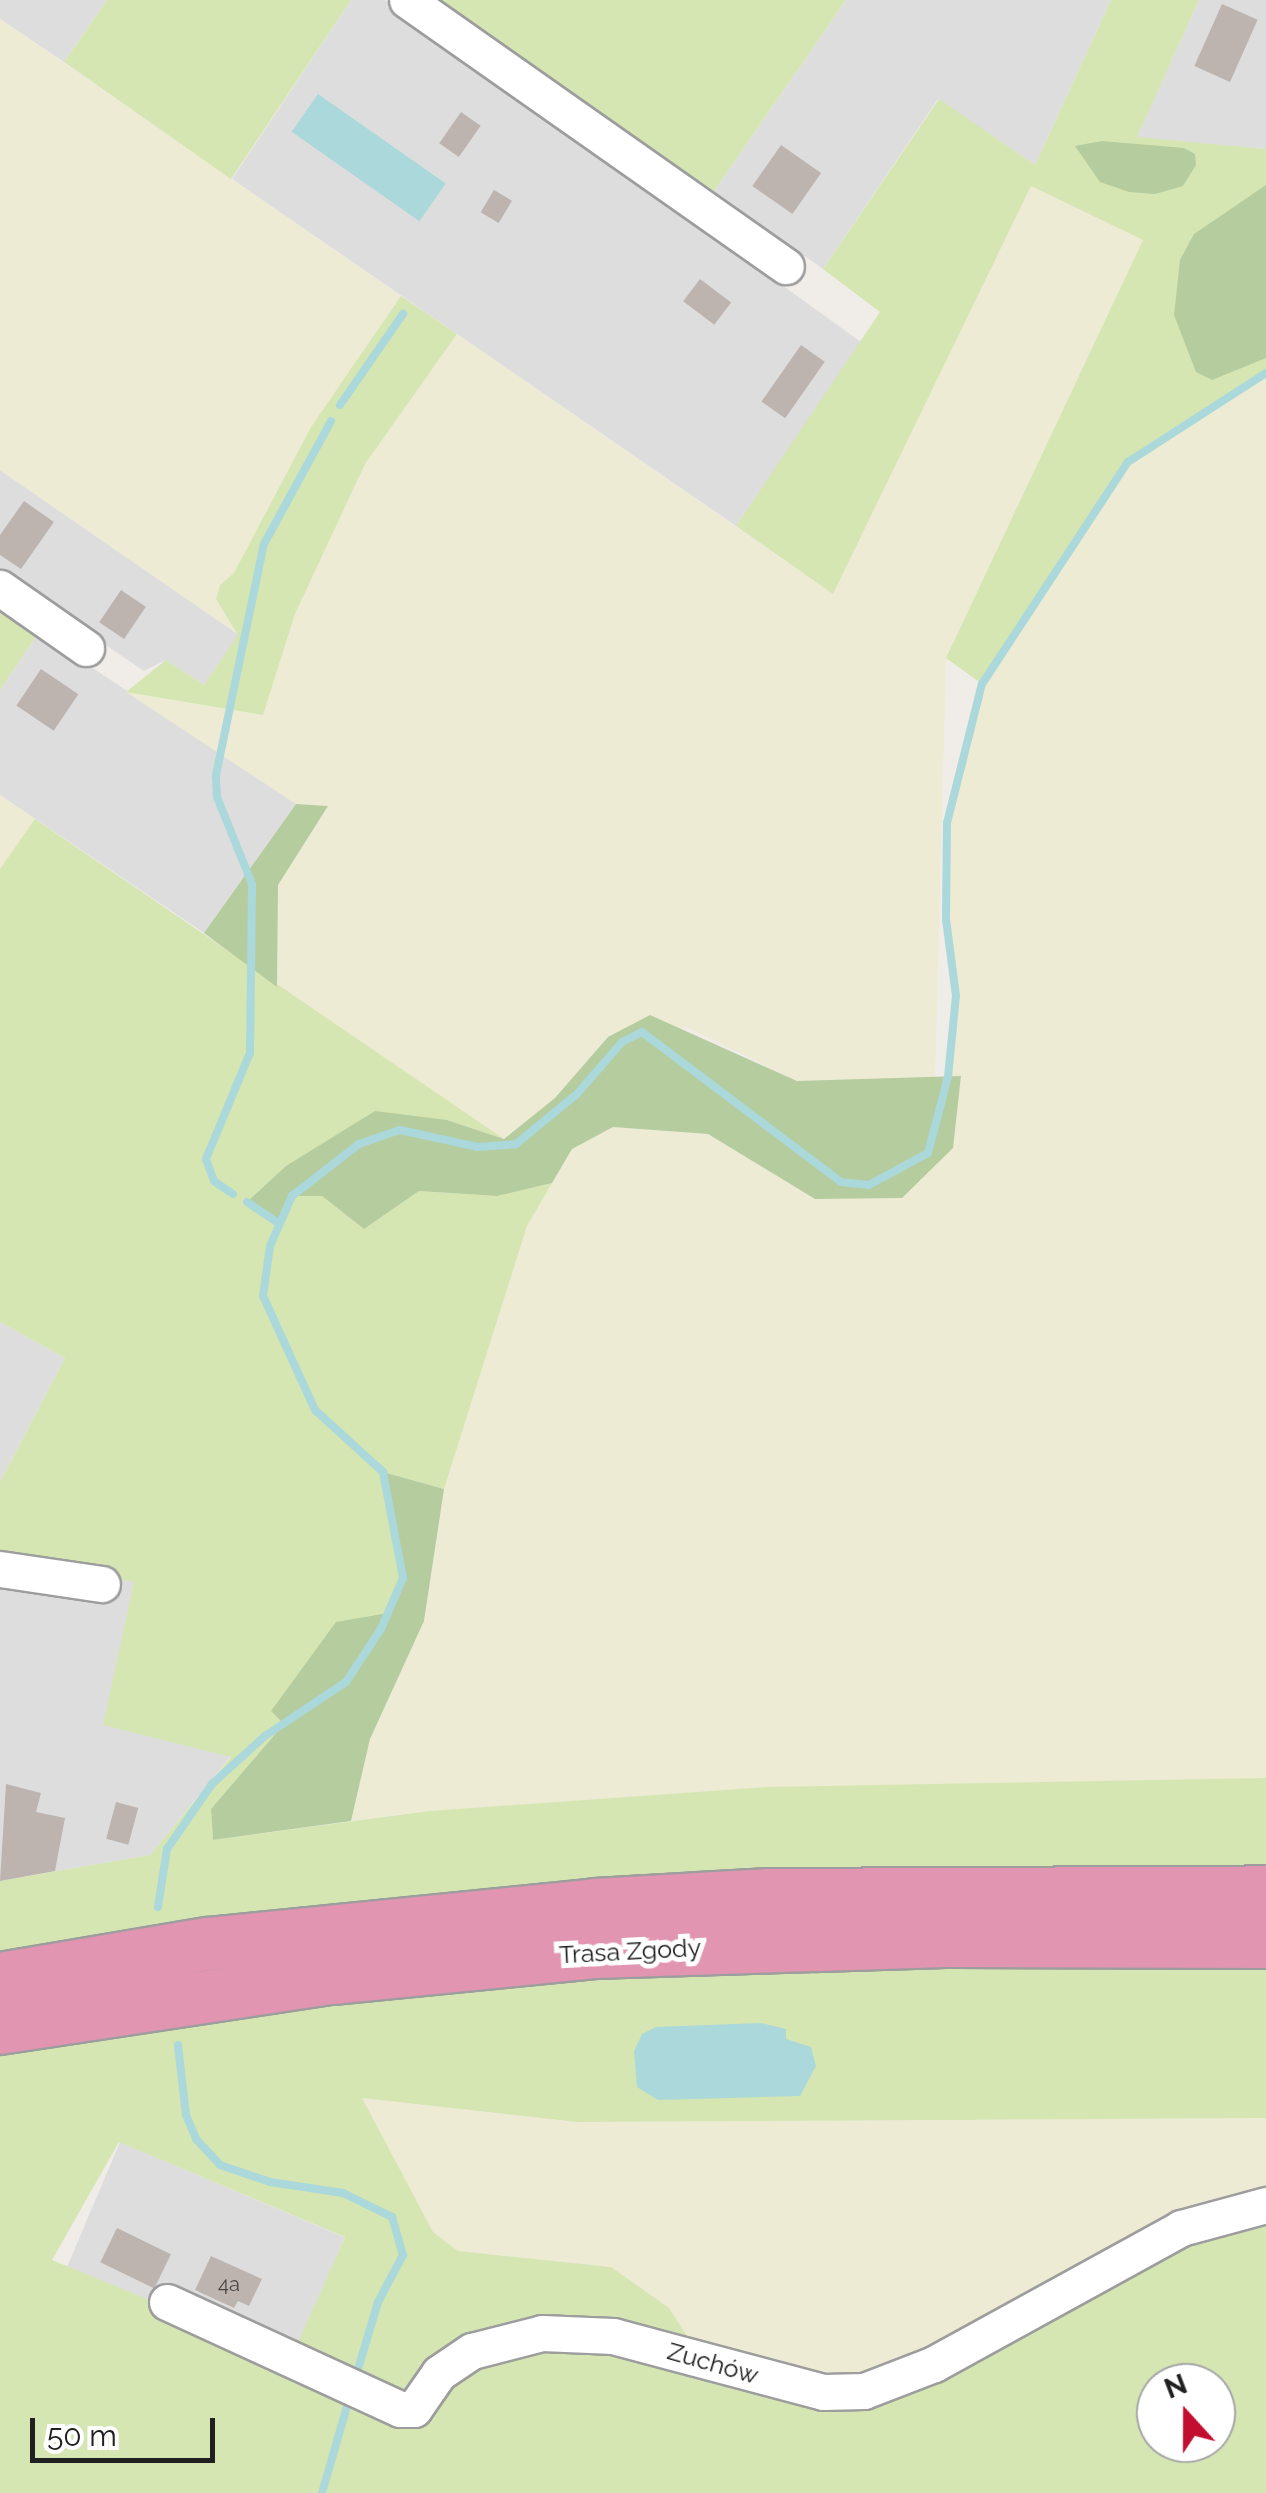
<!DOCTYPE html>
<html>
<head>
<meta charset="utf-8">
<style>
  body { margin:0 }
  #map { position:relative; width:1266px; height:2493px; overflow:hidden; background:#f0ece8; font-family:Raleway,sans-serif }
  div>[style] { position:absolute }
  .residential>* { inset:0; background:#deddde; transform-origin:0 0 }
  .farmland>* { inset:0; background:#edebd4 }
  .grass>* { inset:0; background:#d5e6b2 }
  .forest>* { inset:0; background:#b5cc9f }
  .water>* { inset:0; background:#abd8da; transform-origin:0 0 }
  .stream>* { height:8px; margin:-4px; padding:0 4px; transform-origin:4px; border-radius:4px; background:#abd8da }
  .building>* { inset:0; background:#bdb4b0; transform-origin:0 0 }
  .roads { filter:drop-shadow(2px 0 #9d9d9d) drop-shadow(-2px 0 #9d9d9d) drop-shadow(0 2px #9d9d9d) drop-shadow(0 -2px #9d9d9d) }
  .minor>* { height:35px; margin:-17.5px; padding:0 17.5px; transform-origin:17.5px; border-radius:17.5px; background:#fff }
  .highway>* { height:52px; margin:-26px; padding:0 26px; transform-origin:26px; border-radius:26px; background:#e195b1 }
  span { translate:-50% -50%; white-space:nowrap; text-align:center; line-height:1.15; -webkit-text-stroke:10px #fff; paint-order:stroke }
  .number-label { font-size:20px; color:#474544 }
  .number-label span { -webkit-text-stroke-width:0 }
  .street-label { font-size:25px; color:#202020 }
  .north { position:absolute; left:1136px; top:2363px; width:100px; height:100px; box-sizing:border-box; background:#fff; border:2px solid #a6a6a6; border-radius:50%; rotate:339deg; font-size:28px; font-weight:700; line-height:40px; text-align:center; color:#202020 }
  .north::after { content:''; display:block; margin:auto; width:35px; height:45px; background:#c20f2f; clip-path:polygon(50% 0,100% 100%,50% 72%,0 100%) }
  .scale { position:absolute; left:30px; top:2418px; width:185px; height:45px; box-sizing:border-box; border:5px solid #202020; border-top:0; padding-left:12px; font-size:30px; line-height:35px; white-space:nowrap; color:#202020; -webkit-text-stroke:8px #fff; paint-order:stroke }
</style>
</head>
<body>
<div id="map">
  <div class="residential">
    <div style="clip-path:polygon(0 0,107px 0,64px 62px,0 19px)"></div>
    <div style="clip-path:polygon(351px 0,385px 0,861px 342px,736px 526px,232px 179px)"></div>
    <div style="clip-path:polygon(846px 0,1111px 0,1035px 165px,938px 99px,823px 269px,714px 191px)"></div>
    <div style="clip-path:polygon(1199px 0,1266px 0,1266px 149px,1136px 138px)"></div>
    <div style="clip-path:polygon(0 470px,239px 635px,204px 685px,166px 660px,144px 671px,0 573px)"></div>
    <div style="clip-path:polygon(39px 632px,296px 804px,204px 933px,0 795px,0 690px)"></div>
    <div style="clip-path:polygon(0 1322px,65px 1358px,0 1482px)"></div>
    <div style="clip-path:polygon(0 1560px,134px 1581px,231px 1756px,150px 1855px,0 1881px)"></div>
    <div style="left:120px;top:2142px;width:244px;height:136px;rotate:23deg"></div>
  </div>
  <div class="farmland">
    <div style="clip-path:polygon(0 19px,401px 296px,311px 427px,234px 573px,220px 585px,216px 599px,239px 635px,0 470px)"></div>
    <div style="clip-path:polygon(1031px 186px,1143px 240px,946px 658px,935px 1078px,797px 1081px,687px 1027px,608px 1037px,555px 1098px,504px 1139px,277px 987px,278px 885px,328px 806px,296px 804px,126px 692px,263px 714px,295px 614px,365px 464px,457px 334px,833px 594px)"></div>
    <div style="clip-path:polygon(1266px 373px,1266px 1778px,429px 1811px,351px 1821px,370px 1739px,424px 1621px,444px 1489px,527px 1226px,572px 1149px,613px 1127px,708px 1134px,815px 1199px,960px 1076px,948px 1077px,956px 996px,946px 919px,947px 823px,982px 684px,1128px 462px)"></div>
    <div style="clip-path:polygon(0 795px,35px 819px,0 869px)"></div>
    <div style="clip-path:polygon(361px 2098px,577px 2122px,1266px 2118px,1266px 2211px,896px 2388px,700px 2356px,611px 2267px,458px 2251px,433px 2232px)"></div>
  </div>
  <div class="grass">
    <div style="clip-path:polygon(107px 0,351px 0,231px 179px,64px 62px)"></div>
    <div style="clip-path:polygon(427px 0,846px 0,714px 191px)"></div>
    <div style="clip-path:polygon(1111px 0,1199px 0,1137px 137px,1266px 149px,1266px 373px,1128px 462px,982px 684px,946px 658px,1143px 240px,1031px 186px,833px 594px,736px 526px,880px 312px,823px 269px,939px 99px,1035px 165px)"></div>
    <div style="clip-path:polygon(401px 296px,457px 334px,365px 464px,295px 614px,263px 715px,126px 692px,166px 660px,204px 685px,238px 635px,216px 599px,220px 585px,234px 573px,311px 427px)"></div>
    <div style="clip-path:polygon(0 605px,39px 632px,0 690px)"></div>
    <div style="clip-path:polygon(evenodd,35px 819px,504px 1139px,447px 1120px,286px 1166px,247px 1203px,278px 1223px,292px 1196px,322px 1196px,364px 1229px,419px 1191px,497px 1196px,552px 1183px,527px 1226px,444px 1489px,383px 1472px,403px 1578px,388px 1613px,271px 1711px,285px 1724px,211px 1809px,213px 1840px,429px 1811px,767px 1787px,1266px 1778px,1266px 2118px,577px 2122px,362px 2098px,433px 2232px,458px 2251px,611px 2267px,669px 2308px,700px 2356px,849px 2400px,1111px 2265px,1266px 2211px,1266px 2493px,0 2493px,0 1881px,150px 1855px,231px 1757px,103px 1725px,134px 1582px,0 1560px,0 1482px,65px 1358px,0 1322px,0 869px,35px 819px,119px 2142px,345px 2237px,291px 2358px,52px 2260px,119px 2142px,35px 819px,1156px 2383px,1216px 2383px,1216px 2443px,1156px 2443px,1156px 2383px)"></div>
  </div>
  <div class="forest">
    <div style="clip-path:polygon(1102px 141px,1184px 148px,1195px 154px,1196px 165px,1183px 186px,1155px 194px,1129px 192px,1100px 182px,1075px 146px)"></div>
    <div style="clip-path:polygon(1266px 185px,1266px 358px,1212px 380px,1196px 372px,1174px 315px,1180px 260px,1194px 234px)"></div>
    <div style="clip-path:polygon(296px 804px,328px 806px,278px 885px,277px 987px,204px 933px)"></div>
    <div style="clip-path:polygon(650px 1015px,797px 1081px,961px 1076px,953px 1148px,902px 1198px,815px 1199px,708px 1134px,613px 1127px,572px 1149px,552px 1183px,497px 1196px,419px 1191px,364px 1229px,322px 1196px,292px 1196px,278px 1223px,247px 1202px,286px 1166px,375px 1111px,447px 1120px,504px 1139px,555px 1098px,608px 1037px)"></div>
    <div style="clip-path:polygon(383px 1472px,444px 1489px,424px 1621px,370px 1739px,351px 1821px,213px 1840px,211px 1809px,284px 1724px,271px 1711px,336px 1622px,388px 1613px,403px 1578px)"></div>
  </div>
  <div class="water">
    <div style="left:318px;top:94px;width:156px;height:46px;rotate:35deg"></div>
    <div style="clip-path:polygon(761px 2023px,786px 2029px,786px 2039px,811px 2047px,816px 2066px,800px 2096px,658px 2100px,637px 2087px,634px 2051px,642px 2034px,656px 2027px)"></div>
  </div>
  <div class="stream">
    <div style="left:340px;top:405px;width:111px;rotate:-55.3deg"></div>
    <div style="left:233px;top:1194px;width:23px;rotate:-146deg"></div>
    <div style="left:214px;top:1181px;width:23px;rotate:-110deg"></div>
    <div style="left:206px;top:1159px;width:115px;rotate:-67.5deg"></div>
    <div style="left:250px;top:1053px;width:169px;rotate:-89.3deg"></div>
    <div style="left:252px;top:884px;width:94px;rotate:-111.9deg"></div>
    <div style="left:217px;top:797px;width:22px;rotate:-93deg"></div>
    <div style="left:216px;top:775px;width:236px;rotate:-78.3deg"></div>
    <div style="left:264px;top:544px;width:140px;rotate:-61.4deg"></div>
    <div style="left:247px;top:1202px;width:37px;rotate:34deg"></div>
    <div style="left:158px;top:1907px;width:59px;rotate:-81.2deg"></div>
    <div style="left:167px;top:1849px;width:79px;rotate:-55.3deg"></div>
    <div style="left:212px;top:1784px;width:72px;rotate:-42.2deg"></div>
    <div style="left:265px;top:1736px;width:97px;rotate:-33.7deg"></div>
    <div style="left:346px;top:1682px;width:64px;rotate:-56.6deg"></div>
    <div style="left:381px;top:1629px;width:56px;rotate:-66.7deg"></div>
    <div style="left:403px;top:1578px;width:108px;rotate:-100.7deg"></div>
    <div style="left:383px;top:1472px;width:92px;rotate:-137.6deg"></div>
    <div style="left:315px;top:1410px;width:125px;rotate:-114.5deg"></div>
    <div style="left:263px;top:1296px;width:50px;rotate:-82deg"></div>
    <div style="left:270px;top:1246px;width:55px;rotate:-66.3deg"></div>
    <div style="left:292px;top:1196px;width:85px;rotate:-37.8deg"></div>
    <div style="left:359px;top:1144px;width:43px;rotate:-18.9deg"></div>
    <div style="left:400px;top:1130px;width:79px;rotate:12.4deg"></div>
    <div style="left:477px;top:1147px;width:39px;rotate:-4deg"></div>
    <div style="left:516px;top:1144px;width:79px;rotate:-39.3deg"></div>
    <div style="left:577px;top:1094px;width:69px;rotate:-49.1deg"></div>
    <div style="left:622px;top:1042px;width:22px;rotate:-27deg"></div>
    <div style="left:642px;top:1032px;width:249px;rotate:37deg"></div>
    <div style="left:841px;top:1182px;width:28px;rotate:6deg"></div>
    <div style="left:869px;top:1185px;width:67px;rotate:-28.5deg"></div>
    <div style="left:928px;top:1153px;width:79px;rotate:-75.3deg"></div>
    <div style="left:948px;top:1077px;width:81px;rotate:-84.4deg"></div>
    <div style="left:956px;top:996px;width:78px;rotate:-97.4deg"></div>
    <div style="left:946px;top:919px;width:96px;rotate:-89.4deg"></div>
    <div style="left:947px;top:823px;width:143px;rotate:-75.9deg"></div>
    <div style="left:982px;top:684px;width:266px;rotate:-56.7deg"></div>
    <div style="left:1128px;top:462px;width:164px;rotate:-32.8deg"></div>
    <div style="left:178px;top:2045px;width:70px;rotate:83.5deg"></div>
    <div style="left:186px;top:2115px;width:26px;rotate:67deg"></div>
    <div style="left:196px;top:2139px;width:35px;rotate:47deg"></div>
    <div style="left:220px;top:2165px;width:53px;rotate:18.8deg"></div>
    <div style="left:270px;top:2182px;width:74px;rotate:8.6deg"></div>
    <div style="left:343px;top:2193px;width:55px;rotate:26.1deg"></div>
    <div style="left:392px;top:2217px;width:40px;rotate:74deg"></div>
    <div style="left:403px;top:2255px;width:53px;rotate:118deg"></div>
    <div style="left:378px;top:2302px;width:77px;rotate:106.6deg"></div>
    <div style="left:322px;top:2493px;width:94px;rotate:-73.9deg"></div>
  </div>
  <div class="building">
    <div style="left:1222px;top:4px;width:39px;height:68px;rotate:24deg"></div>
    <div style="left:461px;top:112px;width:24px;height:38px;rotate:35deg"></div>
    <div style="left:781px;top:145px;width:49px;height:50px;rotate:35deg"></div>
    <div style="left:494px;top:190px;width:21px;height:26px;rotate:31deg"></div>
    <div style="left:700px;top:279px;width:39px;height:28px;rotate:37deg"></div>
    <div style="left:801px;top:345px;width:29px;height:69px;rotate:35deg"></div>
    <div style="clip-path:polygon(24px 501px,54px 522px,21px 569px,0 555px,0 535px)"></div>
    <div style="left:121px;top:590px;width:30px;height:39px;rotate:34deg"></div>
    <div style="left:41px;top:669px;width:45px;height:44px;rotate:34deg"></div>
    <div style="clip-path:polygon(6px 1784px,41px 1793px,36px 1812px,65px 1818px,55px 1871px,0 1881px)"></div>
    <div style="left:116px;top:1802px;width:23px;height:38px;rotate:15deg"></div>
    <div style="left:117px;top:2228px;width:60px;height:38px;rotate:26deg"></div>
    <div style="clip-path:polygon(211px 2256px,262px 2279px,249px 2306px,238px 2301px,234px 2308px,195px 2290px)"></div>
  </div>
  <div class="roads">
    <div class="minor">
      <div style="left:407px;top:0;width:463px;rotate:35.1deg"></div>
      <div style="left:0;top:588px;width:105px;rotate:34.9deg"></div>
      <div style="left:0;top:1569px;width:103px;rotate:8.4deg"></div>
      <div style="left:167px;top:2302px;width:256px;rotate:24.7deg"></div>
      <div style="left:400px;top:2409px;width:14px"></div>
      <div style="left:414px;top:2409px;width:44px;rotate:-55.2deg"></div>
      <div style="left:439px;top:2373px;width:40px;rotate:-34deg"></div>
      <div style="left:472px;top:2351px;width:72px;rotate:-14.4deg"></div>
      <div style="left:542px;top:2333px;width:71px;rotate:2.4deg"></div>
      <div style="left:613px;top:2336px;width:217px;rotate:14.9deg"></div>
      <div style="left:823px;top:2392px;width:41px;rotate:-1.4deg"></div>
      <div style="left:864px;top:2391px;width:75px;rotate:-21.1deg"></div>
      <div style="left:934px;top:2364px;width:282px;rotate:-28.8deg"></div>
      <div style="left:1181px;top:2228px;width:88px;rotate:-15.1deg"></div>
    </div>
    <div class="highway">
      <div style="left:0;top:1979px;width:210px;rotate:-9.6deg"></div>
      <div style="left:207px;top:1944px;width:390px;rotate:-5.7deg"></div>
      <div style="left:595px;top:1905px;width:175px;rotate:-3.3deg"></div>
      <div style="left:770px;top:1895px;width:496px;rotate:-0.3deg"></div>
      <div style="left:0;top:2028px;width:336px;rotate:-8.6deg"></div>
      <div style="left:332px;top:1978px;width:264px;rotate:-5.6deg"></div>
      <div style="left:595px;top:1952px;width:358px;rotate:-1.8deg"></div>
      <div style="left:953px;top:1941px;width:313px;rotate:0.2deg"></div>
    </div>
  </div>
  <div class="number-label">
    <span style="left:229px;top:2284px">4a</span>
  </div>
  <div class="street-label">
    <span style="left:630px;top:1951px;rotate:-3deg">Trasa Zgody</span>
    <span style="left:713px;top:2363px;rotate:16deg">Zuchów</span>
  </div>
  <div class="north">N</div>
  <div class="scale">50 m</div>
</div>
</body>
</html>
